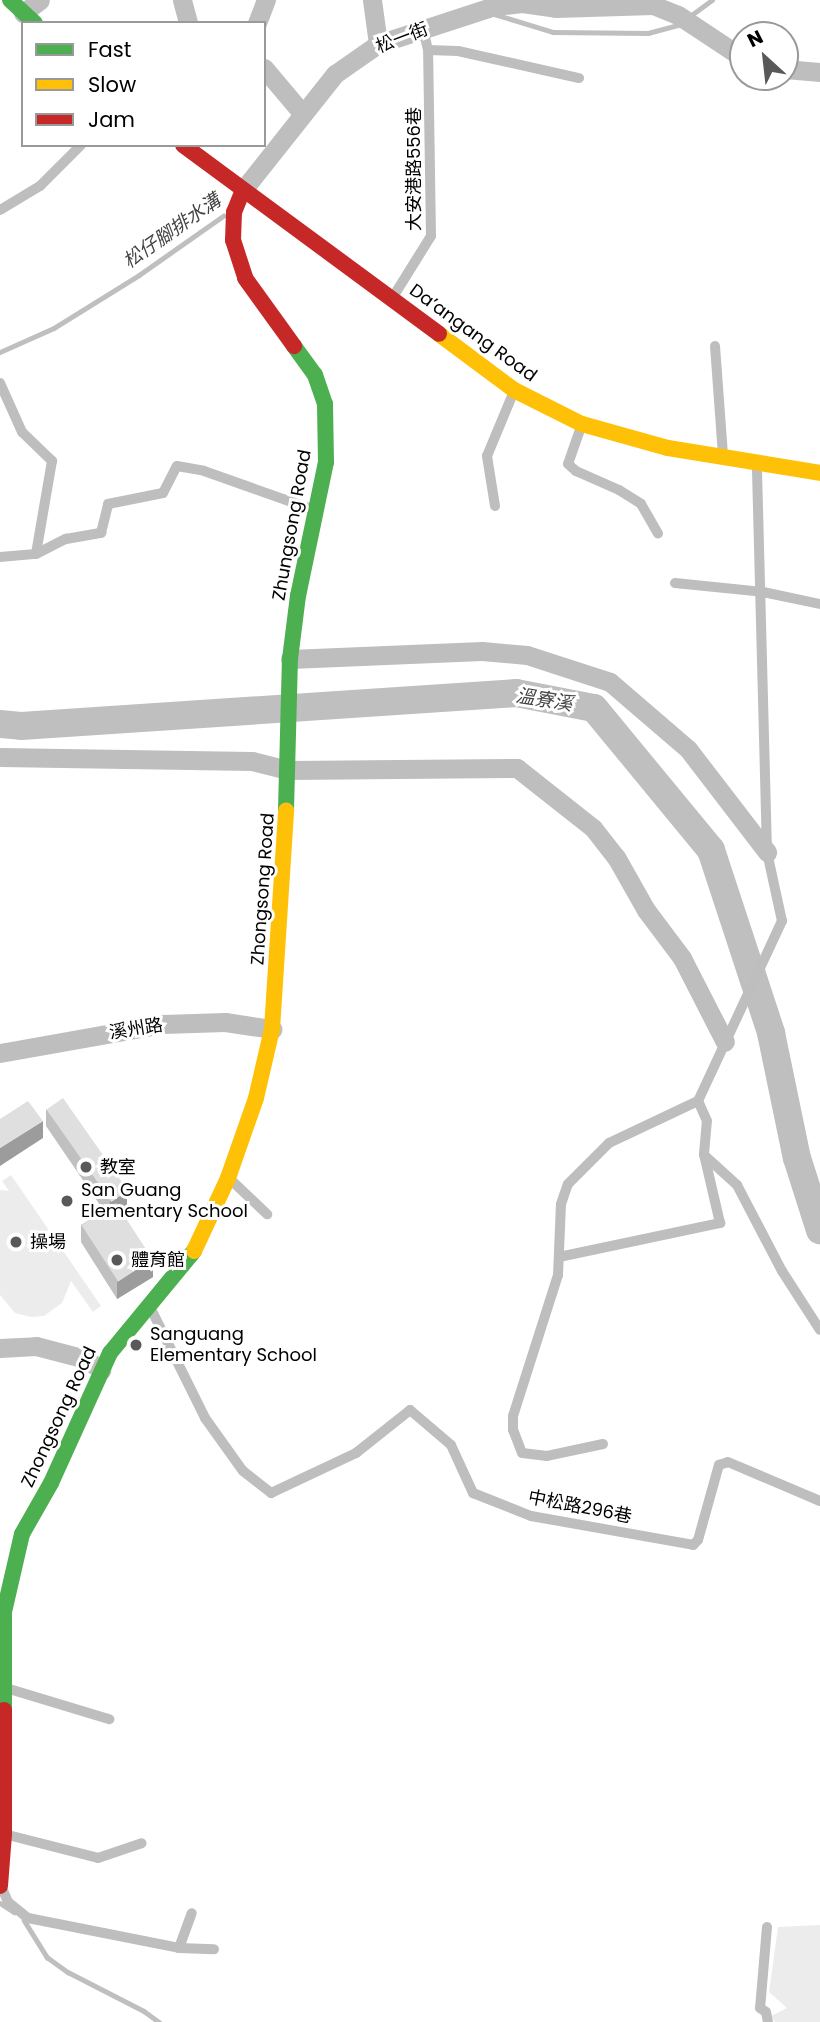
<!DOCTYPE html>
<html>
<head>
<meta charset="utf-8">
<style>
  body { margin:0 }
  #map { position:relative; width:820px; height:2022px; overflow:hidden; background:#fff; font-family:Poppins,"Noto Sans TC",sans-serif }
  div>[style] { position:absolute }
  .green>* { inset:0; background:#ececec }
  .stream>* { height:4.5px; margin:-2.25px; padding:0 2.25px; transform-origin:2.25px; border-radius:2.25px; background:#bfbfbf }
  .river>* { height:28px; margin:-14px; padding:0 14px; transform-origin:14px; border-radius:14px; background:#bfbfbf }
  .lane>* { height:10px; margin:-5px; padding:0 5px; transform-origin:5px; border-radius:5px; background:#bebebe }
  .street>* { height:19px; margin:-9.5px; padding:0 9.5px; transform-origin:9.5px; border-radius:9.5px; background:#bebebe }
  .fast>* { height:16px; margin:-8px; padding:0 8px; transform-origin:8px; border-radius:8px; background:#4caf50 }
  .slow>* { height:16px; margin:-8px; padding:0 8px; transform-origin:8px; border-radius:8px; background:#ffc107 }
  .jam>* { height:16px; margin:-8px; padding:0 8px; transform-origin:8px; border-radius:8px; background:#c62828 }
  .wall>* { inset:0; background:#c0c0c0 }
  .shaded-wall>* { inset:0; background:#9c9c9c }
  .building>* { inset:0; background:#dfdfdf; transform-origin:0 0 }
  .dots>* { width:19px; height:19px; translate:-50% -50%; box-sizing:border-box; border:4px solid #fff; border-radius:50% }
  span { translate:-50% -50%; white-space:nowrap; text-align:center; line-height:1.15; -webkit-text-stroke:6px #fff; paint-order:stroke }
  .street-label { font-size:18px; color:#000 }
  .poi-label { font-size:18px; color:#000 }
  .left { translate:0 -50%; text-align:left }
  .water-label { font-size:19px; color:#444; font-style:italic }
  .legend { position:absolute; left:21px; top:21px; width:245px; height:126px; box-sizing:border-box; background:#fff; border:2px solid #999; margin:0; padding:9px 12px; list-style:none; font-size:21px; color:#000 }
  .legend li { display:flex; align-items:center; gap:14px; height:35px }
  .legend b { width:35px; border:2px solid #999 }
  .north { position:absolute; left:729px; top:21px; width:70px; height:70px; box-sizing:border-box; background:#fff; border:2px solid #999; border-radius:50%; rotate:333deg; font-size:19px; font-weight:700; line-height:28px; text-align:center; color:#000 }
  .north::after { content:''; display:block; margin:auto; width:24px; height:32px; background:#595959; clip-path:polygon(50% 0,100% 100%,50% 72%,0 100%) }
</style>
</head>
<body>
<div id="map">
  <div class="green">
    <div style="clip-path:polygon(11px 1175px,101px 1306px,93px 1312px,71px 1281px,62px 1303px,44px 1316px,31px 1317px,15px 1313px,0 1295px,0 1190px,9px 1191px,2px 1181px)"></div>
    <div style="clip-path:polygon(820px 1925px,820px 2022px,775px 2022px,771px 2016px,787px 2008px,769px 1992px,778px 1927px)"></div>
  </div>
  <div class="stream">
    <div style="left:491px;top:13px;width:65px;rotate:17deg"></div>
    <div style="left:553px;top:32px;width:95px;rotate:0.6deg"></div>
    <div style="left:648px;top:33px;width:34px;rotate:-15deg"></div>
    <div style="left:690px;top:16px;width:27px;rotate:-36deg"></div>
    <div style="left:0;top:352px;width:59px;rotate:-24deg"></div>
    <div style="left:54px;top:328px;width:100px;rotate:-31.9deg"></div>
    <div style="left:139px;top:275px;width:103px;rotate:-35.1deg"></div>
    <div style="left:0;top:1903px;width:17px;rotate:33deg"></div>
    <div style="left:24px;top:1920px;width:44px;rotate:58.1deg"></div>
    <div style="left:47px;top:1957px;width:26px;rotate:36deg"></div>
    <div style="left:68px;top:1972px;width:85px;rotate:27.2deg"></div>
    <div style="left:144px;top:2011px;width:19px;rotate:36deg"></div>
  </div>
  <div class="river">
    <div style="left:0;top:724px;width:21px;rotate:5deg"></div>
    <div style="left:21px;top:726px;width:496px;rotate:-3.8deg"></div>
    <div style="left:516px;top:693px;width:79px;rotate:10.9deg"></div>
    <div style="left:594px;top:708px;width:184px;rotate:50.5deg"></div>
    <div style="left:711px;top:850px;width:193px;rotate:71.8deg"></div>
    <div style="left:771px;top:1033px;width:128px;rotate:78.3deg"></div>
    <div style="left:797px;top:1158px;width:76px;rotate:72.3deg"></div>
  </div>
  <div class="lane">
    <div style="left:428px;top:50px;width:30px;rotate:2deg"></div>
    <div style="left:458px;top:51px;width:124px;rotate:12.6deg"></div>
    <div style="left:0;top:210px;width:47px;rotate:-31deg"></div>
    <div style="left:40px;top:186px;width:58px;rotate:-45deg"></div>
    <div style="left:393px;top:297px;width:72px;rotate:-58.1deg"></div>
    <div style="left:431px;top:236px;width:186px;rotate:-90.9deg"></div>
    <div style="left:428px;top:50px;width:22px;rotate:-103deg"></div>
    <div style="left:715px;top:346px;width:110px;rotate:85.8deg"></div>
    <div style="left:0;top:383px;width:54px;rotate:65.8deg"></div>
    <div style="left:22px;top:432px;width:42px;rotate:44deg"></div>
    <div style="left:52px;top:461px;width:94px;rotate:99.8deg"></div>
    <div style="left:582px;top:424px;width:42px;rotate:109.3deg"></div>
    <div style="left:568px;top:464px;width:11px;rotate:41deg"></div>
    <div style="left:576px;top:471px;width:47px;rotate:23.8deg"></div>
    <div style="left:619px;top:490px;width:26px;rotate:32deg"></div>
    <div style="left:641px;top:504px;width:34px;rotate:60deg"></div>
    <div style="left:495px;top:506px;width:51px;rotate:-99.1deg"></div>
    <div style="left:487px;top:456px;width:70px;rotate:-67.4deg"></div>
    <div style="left:0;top:557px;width:36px;rotate:-5deg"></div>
    <div style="left:36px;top:554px;width:34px;rotate:-27deg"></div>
    <div style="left:66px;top:539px;width:36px;rotate:-10deg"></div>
    <div style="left:101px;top:533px;width:30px;rotate:-76deg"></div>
    <div style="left:108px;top:504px;width:56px;rotate:-11.3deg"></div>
    <div style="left:163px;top:493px;width:30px;rotate:-63deg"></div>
    <div style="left:177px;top:466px;width:27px;rotate:10deg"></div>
    <div style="left:204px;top:471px;width:117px;rotate:19.5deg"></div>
    <div style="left:675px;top:583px;width:88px;rotate:5.8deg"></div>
    <div style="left:763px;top:592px;width:58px;rotate:11.9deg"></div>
    <div style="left:704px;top:1155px;width:45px;rotate:42.3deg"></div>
    <div style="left:737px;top:1185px;width:97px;rotate:62.4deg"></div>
    <div style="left:782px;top:1271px;width:70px;rotate:57.2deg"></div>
    <div style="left:231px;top:1180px;width:50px;rotate:43.4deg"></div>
    <div style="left:559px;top:1257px;width:165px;rotate:-11.9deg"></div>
    <div style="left:720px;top:1223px;width:71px;rotate:-103.1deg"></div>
    <div style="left:704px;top:1154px;width:33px;rotate:-85deg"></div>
    <div style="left:707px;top:1121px;width:22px;rotate:-114deg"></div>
    <div style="left:151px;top:1309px;width:122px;rotate:63.6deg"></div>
    <div style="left:205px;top:1418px;width:65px;rotate:54.4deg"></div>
    <div style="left:243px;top:1471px;width:36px;rotate:38deg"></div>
    <div style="left:271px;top:1493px;width:94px;rotate:-25.2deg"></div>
    <div style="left:356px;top:1453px;width:69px;rotate:-38.5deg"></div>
    <div style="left:410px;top:1410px;width:54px;rotate:40.5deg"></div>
    <div style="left:451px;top:1445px;width:53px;rotate:65.4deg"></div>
    <div style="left:473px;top:1493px;width:62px;rotate:21.6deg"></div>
    <div style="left:531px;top:1516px;width:165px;rotate:10.1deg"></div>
    <div style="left:693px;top:1545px;width:7px;rotate:-45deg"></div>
    <div style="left:698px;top:1540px;width:78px;rotate:-74.4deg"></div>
    <div style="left:719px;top:1465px;width:9px;rotate:-18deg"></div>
    <div style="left:728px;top:1462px;width:100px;rotate:23deg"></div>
    <div style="left:603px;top:1444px;width:57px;rotate:167.9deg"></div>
    <div style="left:547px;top:1456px;width:25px;rotate:-173deg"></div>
    <div style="left:522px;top:1453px;width:25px;rotate:-111deg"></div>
    <div style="left:513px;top:1430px;width:14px;rotate:-90deg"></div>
    <div style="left:513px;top:1416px;width:148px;rotate:-72.3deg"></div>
    <div style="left:558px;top:1275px;width:71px;rotate:-87.6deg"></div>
    <div style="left:561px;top:1204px;width:21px;rotate:-71deg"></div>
    <div style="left:568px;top:1184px;width:58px;rotate:-45deg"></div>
    <div style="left:609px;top:1143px;width:98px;rotate:-25.3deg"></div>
    <div style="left:698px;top:1101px;width:199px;rotate:-65deg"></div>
    <div style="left:782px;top:921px;width:71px;rotate:-102.3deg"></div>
    <div style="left:767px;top:852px;width:386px;rotate:-91.5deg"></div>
    <div style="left:6px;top:1688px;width:108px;rotate:16.8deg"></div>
    <div style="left:4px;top:1834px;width:97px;rotate:14.3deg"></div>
    <div style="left:98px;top:1858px;width:46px;rotate:-18.8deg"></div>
    <div style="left:2px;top:1888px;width:15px;rotate:67deg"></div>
    <div style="left:8px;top:1902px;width:26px;rotate:39deg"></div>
    <div style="left:28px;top:1918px;width:154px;rotate:11.2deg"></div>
    <div style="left:179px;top:1948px;width:37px;rotate:-70deg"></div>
    <div style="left:767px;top:1927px;width:81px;rotate:94.9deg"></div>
    <div style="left:760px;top:2008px;width:7px;rotate:34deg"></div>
    <div style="left:766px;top:2012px;width:10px;rotate:79deg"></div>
    <div style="left:179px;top:1948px;width:35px;rotate:2deg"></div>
  </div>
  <div class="street">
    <div style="left:182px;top:0;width:24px;rotate:75deg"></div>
    <div style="left:372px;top:0;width:44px;rotate:82.2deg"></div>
    <div style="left:23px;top:13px;width:21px;rotate:-37deg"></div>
    <div style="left:257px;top:23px;width:25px;rotate:-69deg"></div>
    <div style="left:264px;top:68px;width:59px;rotate:49.8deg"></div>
    <div style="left:785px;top:69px;width:35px;rotate:5deg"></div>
    <div style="left:243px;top:190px;width:148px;rotate:-51.6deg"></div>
    <div style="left:335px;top:74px;width:52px;rotate:-34.9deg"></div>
    <div style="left:378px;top:44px;width:122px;rotate:-18.1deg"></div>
    <div style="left:494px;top:6px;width:28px;rotate:-6deg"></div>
    <div style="left:522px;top:3px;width:34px;rotate:8deg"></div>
    <div style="left:556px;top:8px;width:97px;rotate:-1.8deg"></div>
    <div style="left:653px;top:5px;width:27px;rotate:22deg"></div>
    <div style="left:678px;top:15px;width:78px;rotate:33.5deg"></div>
    <div style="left:290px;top:659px;width:192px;rotate:-2.4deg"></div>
    <div style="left:482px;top:651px;width:45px;rotate:5.1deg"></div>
    <div style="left:527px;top:655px;width:87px;rotate:18deg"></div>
    <div style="left:610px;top:682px;width:103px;rotate:40.7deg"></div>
    <div style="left:688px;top:749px;width:130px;rotate:52.5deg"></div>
    <div style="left:0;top:757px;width:252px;rotate:0.9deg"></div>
    <div style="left:252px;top:761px;width:38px;rotate:14deg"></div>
    <div style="left:289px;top:770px;width:228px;rotate:-0.5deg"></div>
    <div style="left:517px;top:768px;width:97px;rotate:38.3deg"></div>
    <div style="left:593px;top:828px;width:37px;rotate:52deg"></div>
    <div style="left:616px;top:857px;width:61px;rotate:60.5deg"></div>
    <div style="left:646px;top:910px;width:60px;rotate:53.1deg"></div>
    <div style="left:682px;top:958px;width:94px;rotate:62.9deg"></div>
    <div style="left:0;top:1053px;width:166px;rotate:-10.1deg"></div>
    <div style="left:163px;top:1024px;width:62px;rotate:-1.8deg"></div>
    <div style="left:225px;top:1022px;width:48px;rotate:8.5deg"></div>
    <div style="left:0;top:1348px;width:36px;rotate:-3deg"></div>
    <div style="left:36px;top:1346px;width:52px;rotate:14.6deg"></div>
    <div style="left:86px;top:1359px;width:19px;rotate:36deg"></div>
  </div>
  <div class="fast">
    <div style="left:10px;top:0;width:34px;rotate:43deg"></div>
    <div style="left:286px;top:810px;width:151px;rotate:-88.5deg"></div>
    <div style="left:290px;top:659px;width:64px;rotate:-82.8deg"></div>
    <div style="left:298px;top:596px;width:137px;rotate:-78.2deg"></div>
    <div style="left:326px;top:462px;width:58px;rotate:-91deg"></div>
    <div style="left:325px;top:404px;width:31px;rotate:-109deg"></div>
    <div style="left:315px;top:375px;width:36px;rotate:-126deg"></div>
    <div style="left:4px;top:1710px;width:98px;rotate:-90deg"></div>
    <div style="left:4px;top:1612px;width:80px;rotate:-77deg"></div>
    <div style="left:22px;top:1534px;width:59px;rotate:-60.4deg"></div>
    <div style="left:51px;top:1483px;width:143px;rotate:-65.6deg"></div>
    <div style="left:110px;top:1353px;width:132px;rotate:-50.5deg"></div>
  </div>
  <div class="slow">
    <div style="left:439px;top:334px;width:94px;rotate:36.7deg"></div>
    <div style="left:514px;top:390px;width:76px;rotate:26.6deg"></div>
    <div style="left:582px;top:424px;width:89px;rotate:15.6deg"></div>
    <div style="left:668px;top:448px;width:154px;rotate:9.3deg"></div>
    <div style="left:194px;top:1251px;width:81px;rotate:-65deg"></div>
    <div style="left:228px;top:1178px;width:85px;rotate:-70.7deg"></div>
    <div style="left:256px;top:1098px;width:71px;rotate:-76.9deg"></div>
    <div style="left:272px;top:1029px;width:219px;rotate:-86.3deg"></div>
  </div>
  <div class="jam">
    <div style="left:183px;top:145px;width:318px;rotate:36.4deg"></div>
    <div style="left:243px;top:190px;width:24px;rotate:112deg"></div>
    <div style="left:234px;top:212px;width:28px;rotate:92deg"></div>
    <div style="left:233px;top:240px;width:40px;rotate:72deg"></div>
    <div style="left:245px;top:278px;width:84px;rotate:54.2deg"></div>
    <div style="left:0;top:1886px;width:52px;rotate:-85.6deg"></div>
    <div style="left:4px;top:1834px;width:124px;rotate:-90deg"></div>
  </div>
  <div class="wall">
    <div style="clip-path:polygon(46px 1109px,127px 1208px,122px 1212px,153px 1277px,117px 1299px,81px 1242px,81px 1225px,104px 1211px,46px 1126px)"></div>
  </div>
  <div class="shaded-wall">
    <div style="clip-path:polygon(43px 1121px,43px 1138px,0 1166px,0 1148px)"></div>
    <div style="clip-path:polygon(127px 1191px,127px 1208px,110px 1219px,110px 1201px)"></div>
    <div style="clip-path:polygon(153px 1259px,153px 1277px,117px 1299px,117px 1282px)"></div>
  </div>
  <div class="building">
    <div style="left:63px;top:1098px;width:113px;height:20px;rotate:55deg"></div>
    <div style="clip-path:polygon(28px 1101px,43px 1121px,0 1148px,0 1119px)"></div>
    <div style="left:116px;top:1203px;width:67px;height:41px;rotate:57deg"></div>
  </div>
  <div class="dots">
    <div style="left:86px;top:1167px;background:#595959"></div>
    <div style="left:67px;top:1201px;background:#595959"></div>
    <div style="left:16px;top:1242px;background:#595959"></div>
    <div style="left:117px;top:1260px;background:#595959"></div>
    <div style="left:136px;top:1345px;background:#595959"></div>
  </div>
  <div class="street-label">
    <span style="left:402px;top:38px;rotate:-21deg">松一街</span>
    <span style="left:414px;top:169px;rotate:-90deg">大安港路556巷</span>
    <span style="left:473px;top:333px;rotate:36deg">Da’angang Road</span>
    <span style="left:292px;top:525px;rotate:-80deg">Zhungsong Road</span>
    <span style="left:263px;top:889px;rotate:-86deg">Zhongsong Road</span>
    <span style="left:136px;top:1029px;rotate:-9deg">溪州路</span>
    <span style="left:59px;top:1417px;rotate:-65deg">Zhongsong Road</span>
    <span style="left:580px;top:1507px;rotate:11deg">中松路296巷</span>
  </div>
  <div class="poi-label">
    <span class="left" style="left:100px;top:1167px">教室</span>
    <span class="left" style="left:81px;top:1201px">San Guang<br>Elementary School</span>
    <span class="left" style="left:30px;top:1242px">操場</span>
    <span class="left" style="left:131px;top:1260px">體育館</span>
    <span class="left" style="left:150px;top:1345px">Sanguang<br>Elementary School</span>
  </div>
  <div class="water-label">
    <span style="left:172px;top:231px;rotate:-35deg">松仔腳排水溝</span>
    <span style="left:544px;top:700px;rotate:9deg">溫寮溪</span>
  </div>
  <ul class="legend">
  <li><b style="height:9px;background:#4caf50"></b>Fast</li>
  <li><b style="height:9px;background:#ffc107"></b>Slow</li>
  <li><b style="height:9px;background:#c62828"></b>Jam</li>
  </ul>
  <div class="north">N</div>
</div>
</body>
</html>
